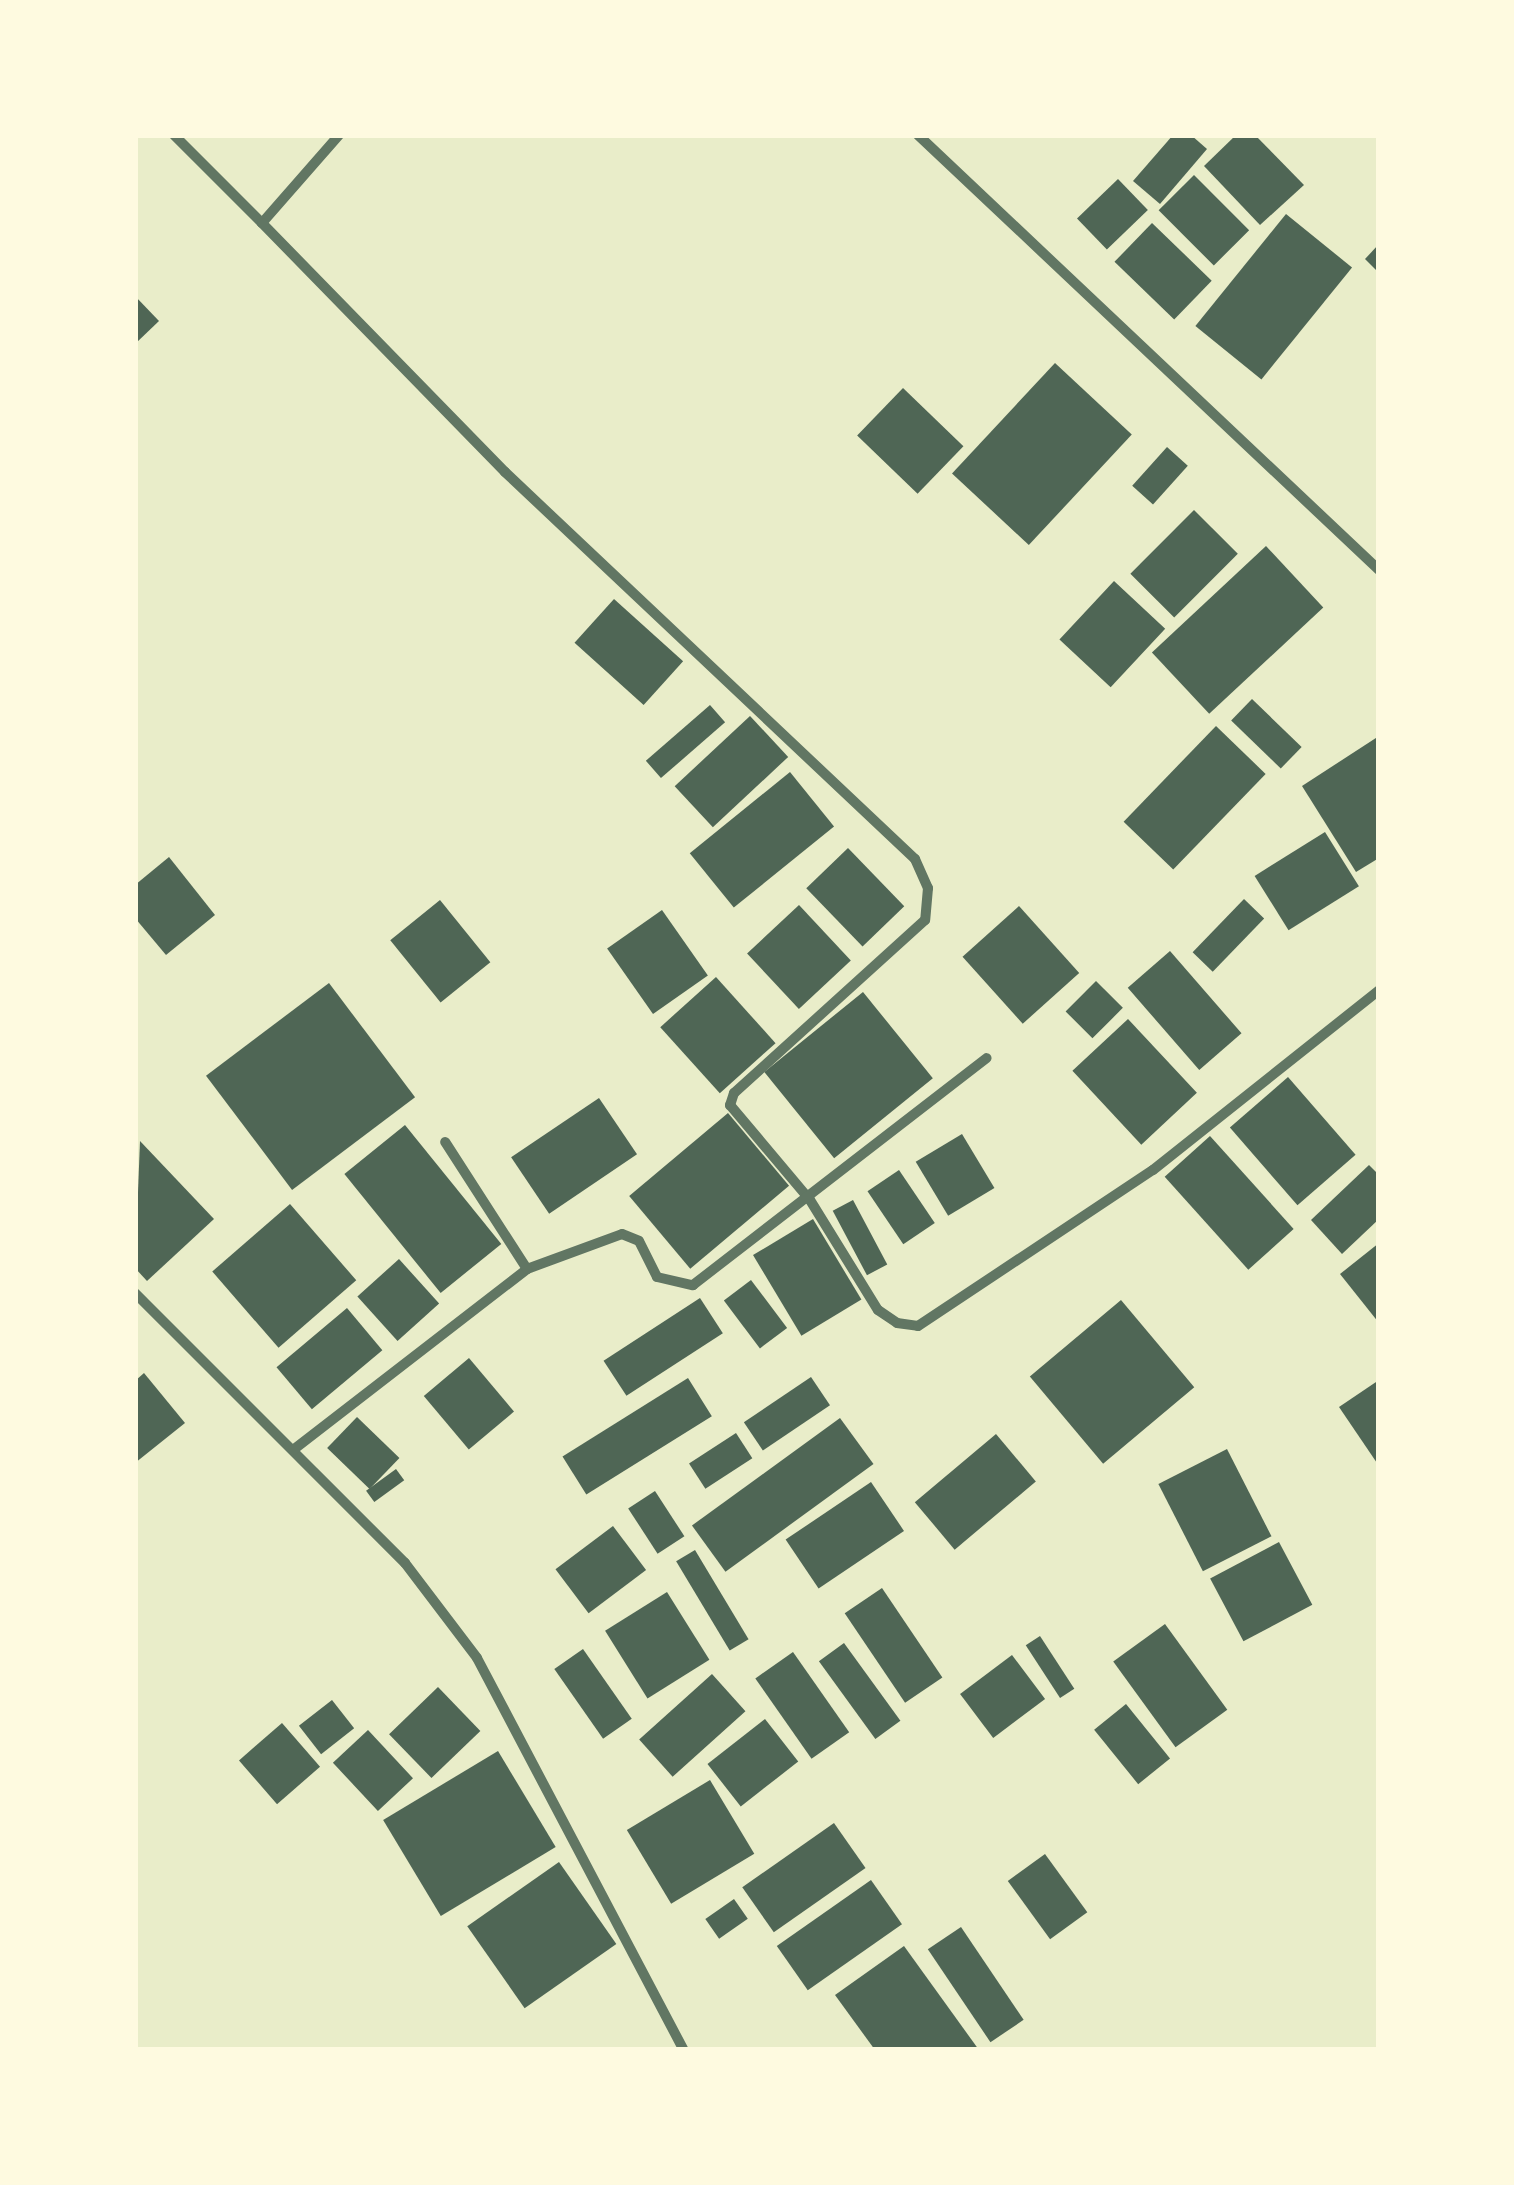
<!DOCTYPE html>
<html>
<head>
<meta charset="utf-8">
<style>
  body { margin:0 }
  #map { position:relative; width:1514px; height:2185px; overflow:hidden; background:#e9edc9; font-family:Spectral,serif }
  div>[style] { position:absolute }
  .building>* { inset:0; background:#4f6655; transform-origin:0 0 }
  .minor>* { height:10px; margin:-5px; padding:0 5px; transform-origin:5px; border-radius:5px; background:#617663 }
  span { translate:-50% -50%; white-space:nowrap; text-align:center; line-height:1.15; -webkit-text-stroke:8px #fefae0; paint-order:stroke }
  .frame { position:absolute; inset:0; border:138px solid #fefae0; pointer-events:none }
</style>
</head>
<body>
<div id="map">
  <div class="building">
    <div style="clip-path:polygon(1173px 135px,1191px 135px,1207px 149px,1160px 204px,1133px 181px)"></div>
    <div style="clip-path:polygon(1236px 135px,1255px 135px,1304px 185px,1260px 225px,1204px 166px)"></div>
    <div style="left:1194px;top:175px;width:78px;height:50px;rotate:45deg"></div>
    <div style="left:1118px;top:179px;width:43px;height:57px;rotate:46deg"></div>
    <div style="left:1286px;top:214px;width:85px;height:144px;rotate:39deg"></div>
    <div style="left:1152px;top:223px;width:83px;height:54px;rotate:44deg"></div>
    <div style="clip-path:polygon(1379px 244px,1379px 273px,1365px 259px)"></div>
    <div style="clip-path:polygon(135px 296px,159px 321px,135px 344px)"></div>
    <div style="left:1055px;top:363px;width:105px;height:151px;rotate:43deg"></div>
    <div style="left:903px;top:388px;width:84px;height:66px;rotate:44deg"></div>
    <div style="left:1167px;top:447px;width:28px;height:52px;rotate:42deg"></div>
    <div style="left:1194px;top:510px;width:62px;height:90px;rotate:45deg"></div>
    <div style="left:1266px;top:546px;width:84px;height:156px;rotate:47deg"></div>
    <div style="left:1114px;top:581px;width:70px;height:80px;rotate:43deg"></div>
    <div style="left:614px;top:599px;width:93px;height:59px;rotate:42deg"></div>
    <div style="left:1252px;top:699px;width:69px;height:30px;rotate:44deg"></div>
    <div style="left:710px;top:705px;width:23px;height:85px;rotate:49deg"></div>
    <div style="left:750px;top:716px;width:56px;height:103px;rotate:47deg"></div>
    <div style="left:1216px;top:726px;width:69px;height:133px;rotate:44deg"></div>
    <div style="clip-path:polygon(1379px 736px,1379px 858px,1356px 872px,1302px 786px)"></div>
    <div style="left:790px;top:772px;width:70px;height:129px;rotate:51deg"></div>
    <div style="left:1325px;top:832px;width:64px;height:83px;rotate:58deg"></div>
    <div style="left:848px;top:848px;width:81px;height:58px;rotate:46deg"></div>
    <div style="clip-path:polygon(169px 857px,215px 915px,166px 955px,135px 918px,135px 885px)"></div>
    <div style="left:1244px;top:899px;width:28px;height:74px;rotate:44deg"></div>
    <div style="left:440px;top:900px;width:80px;height:64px;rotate:51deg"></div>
    <div style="left:799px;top:905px;width:76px;height:71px;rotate:47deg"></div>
    <div style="left:1019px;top:906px;width:90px;height:76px;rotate:48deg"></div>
    <div style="left:662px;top:910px;width:80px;height:67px;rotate:55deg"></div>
    <div style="left:1170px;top:951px;width:109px;height:56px;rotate:49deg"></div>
    <div style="left:716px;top:977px;width:89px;height:75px;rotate:48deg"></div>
    <div style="left:1096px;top:981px;width:38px;height:43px;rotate:45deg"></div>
    <div style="left:329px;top:983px;width:143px;height:154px;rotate:53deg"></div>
    <div style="left:863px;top:992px;width:111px;height:127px;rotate:51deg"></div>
    <div style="left:1128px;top:1019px;width:101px;height:76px;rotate:47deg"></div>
    <div style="left:1288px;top:1077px;width:103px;height:77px;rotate:49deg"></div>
    <div style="left:599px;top:1098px;width:68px;height:106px;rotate:56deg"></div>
    <div style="left:728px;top:1113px;width:95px;height:129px;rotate:50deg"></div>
    <div style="left:405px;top:1125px;width:153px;height:78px;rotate:51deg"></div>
    <div style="left:962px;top:1134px;width:63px;height:54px;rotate:59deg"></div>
    <div style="left:1210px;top:1136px;width:125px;height:61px;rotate:48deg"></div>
    <div style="clip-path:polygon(140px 1141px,214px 1219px,147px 1281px,135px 1268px)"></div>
    <div style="clip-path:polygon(1369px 1165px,1379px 1175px,1379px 1219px,1342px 1254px,1311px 1220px)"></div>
    <div style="left:899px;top:1170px;width:64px;height:38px;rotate:56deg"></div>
    <div style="left:853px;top:1200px;width:73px;height:23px;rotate:62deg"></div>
    <div style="left:290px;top:1204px;width:101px;height:103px;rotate:49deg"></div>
    <div style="left:813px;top:1219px;width:94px;height:70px;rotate:59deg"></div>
    <div style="clip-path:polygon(1379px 1243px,1379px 1323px,1340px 1274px)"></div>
    <div style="left:399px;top:1259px;width:60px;height:56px;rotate:48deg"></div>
    <div style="left:751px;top:1280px;width:60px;height:34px;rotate:53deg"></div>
    <div style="left:700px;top:1298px;width:42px;height:115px;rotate:57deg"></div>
    <div style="left:1121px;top:1300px;width:114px;height:119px;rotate:50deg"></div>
    <div style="left:347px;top:1308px;width:55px;height:92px;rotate:50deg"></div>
    <div style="left:469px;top:1358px;width:70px;height:59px;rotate:50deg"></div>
    <div style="clip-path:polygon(144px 1373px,185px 1423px,135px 1463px,135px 1381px)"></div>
    <div style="left:811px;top:1377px;width:34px;height:81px;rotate:56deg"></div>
    <div style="left:688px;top:1378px;width:45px;height:148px;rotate:58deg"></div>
    <div style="clip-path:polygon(1379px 1380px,1379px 1466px,1339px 1407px)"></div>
    <div style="left:357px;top:1417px;width:59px;height:43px;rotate:44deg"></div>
    <div style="left:840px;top:1418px;width:57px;height:183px;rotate:54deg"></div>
    <div style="left:736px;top:1433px;width:30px;height:56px;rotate:57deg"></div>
    <div style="left:996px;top:1434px;width:62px;height:106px;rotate:50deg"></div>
    <div style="left:1227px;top:1449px;width:98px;height:77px;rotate:63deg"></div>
    <div style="left:396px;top:1469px;width:14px;height:37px;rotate:54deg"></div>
    <div style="left:871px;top:1482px;width:59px;height:103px;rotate:56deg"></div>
    <div style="left:655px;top:1491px;width:54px;height:32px;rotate:57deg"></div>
    <div style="left:613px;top:1526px;width:55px;height:72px;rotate:53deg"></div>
    <div style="left:1279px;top:1542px;width:71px;height:78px;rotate:62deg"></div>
    <div style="left:695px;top:1550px;width:104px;height:22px;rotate:59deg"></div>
    <div style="left:882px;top:1588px;width:108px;height:45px;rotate:56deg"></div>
    <div style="left:667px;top:1592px;width:80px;height:73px;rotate:58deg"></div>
    <div style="left:1165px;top:1624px;width:106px;height:64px;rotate:54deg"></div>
    <div style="left:1040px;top:1636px;width:63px;height:17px;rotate:57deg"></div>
    <div style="left:844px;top:1643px;width:96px;height:31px;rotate:54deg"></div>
    <div style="left:583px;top:1649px;width:85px;height:35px;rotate:55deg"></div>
    <div style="left:793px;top:1652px;width:98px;height:46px;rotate:55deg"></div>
    <div style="left:1012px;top:1655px;width:55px;height:65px;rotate:53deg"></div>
    <div style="left:712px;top:1674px;width:50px;height:98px;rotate:48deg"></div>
    <div style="left:438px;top:1687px;width:61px;height:68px;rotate:46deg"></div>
    <div style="left:332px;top:1700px;width:36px;height:42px;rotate:52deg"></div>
    <div style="left:1126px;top:1704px;width:70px;height:41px;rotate:51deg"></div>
    <div style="left:765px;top:1719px;width:54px;height:73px;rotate:52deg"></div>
    <div style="left:282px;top:1723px;width:58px;height:57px;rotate:49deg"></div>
    <div style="left:368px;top:1730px;width:66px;height:48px;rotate:47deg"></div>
    <div style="left:498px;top:1751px;width:112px;height:134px;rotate:59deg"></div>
    <div style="left:710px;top:1780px;width:86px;height:97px;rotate:59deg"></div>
    <div style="left:834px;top:1823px;width:55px;height:112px;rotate:55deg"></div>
    <div style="left:1045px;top:1854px;width:72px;height:46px;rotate:54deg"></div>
    <div style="left:559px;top:1862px;width:100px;height:112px;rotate:55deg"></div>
    <div style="left:871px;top:1880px;width:54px;height:115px;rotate:55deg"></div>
    <div style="left:734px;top:1899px;width:24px;height:35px;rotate:55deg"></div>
    <div style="left:961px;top:1927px;width:112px;height:40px;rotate:56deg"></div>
    <div style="clip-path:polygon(904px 1946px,979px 2050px,875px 2050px,835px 1995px)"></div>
  </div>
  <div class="minor">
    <div style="left:174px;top:135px;width:124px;rotate:45deg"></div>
    <div style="left:262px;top:223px;width:117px;rotate:-48.8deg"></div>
    <div style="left:918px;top:135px;width:634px;rotate:43.34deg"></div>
    <div style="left:262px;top:223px;width:348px;rotate:45.7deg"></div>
    <div style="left:505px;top:472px;width:564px;rotate:43.35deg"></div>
    <div style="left:915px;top:859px;width:32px;rotate:66deg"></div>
    <div style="left:928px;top:888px;width:32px;rotate:95deg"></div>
    <div style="left:925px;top:920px;width:258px;rotate:137.8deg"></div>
    <div style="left:734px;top:1093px;width:13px;rotate:108deg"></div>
    <div style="left:730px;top:1105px;width:124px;rotate:49.9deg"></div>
    <div style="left:810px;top:1200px;width:129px;rotate:58.3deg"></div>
    <div style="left:878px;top:1310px;width:23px;rotate:34deg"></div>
    <div style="left:897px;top:1323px;width:21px;rotate:8deg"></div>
    <div style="left:918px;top:1326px;width:282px;rotate:-33.6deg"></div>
    <div style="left:1153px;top:1170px;width:289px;rotate:-38.5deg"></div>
    <div style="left:527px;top:1269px;width:101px;rotate:-20.2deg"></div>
    <div style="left:622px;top:1234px;width:18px;rotate:22deg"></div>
    <div style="left:639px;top:1241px;width:40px;rotate:63.4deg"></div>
    <div style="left:657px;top:1277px;width:37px;rotate:13deg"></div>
    <div style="left:693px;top:1285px;width:371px;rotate:-37.7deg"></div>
    <div style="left:135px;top:1293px;width:382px;rotate:45deg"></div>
    <div style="left:405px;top:1563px;width:119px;rotate:52.8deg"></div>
    <div style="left:477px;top:1658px;width:443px;rotate:62.2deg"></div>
    <div style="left:293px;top:1450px;width:296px;rotate:-37.7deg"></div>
    <div style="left:527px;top:1269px;width:151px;rotate:-122.8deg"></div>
  </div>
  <div class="frame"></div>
</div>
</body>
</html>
